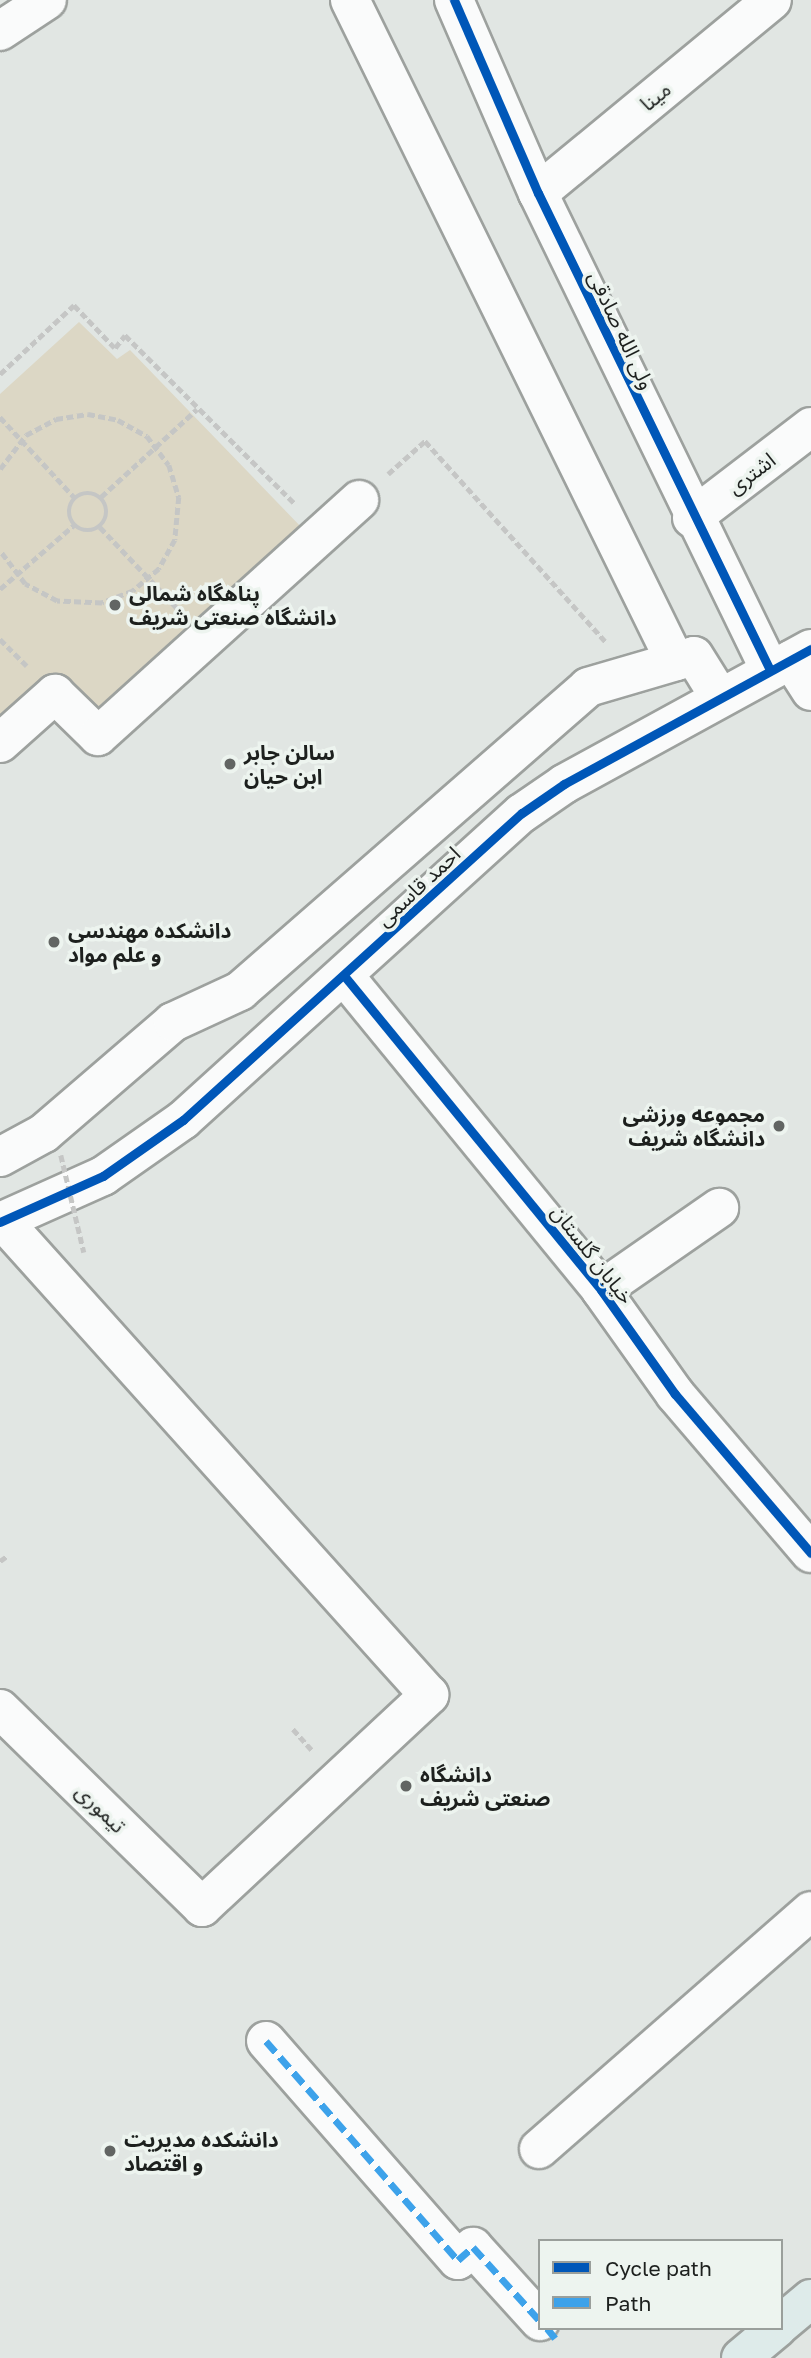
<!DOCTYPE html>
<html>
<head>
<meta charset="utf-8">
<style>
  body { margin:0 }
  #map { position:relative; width:811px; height:2358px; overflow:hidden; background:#e1e6e3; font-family:"Golos Text","Noto Sans Arabic",sans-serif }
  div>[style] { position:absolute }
  .green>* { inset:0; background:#dcd7c5 }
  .path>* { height:4.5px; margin-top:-2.25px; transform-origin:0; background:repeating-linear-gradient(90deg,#c5c6c5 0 7px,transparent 0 10.5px) }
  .path>.ring { margin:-2.25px; padding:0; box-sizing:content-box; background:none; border:4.5px solid #c5c6c5; border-radius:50% }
  .roads { filter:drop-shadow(2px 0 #9da19e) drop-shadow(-2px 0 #9da19e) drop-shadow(0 2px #9da19e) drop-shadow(0 -2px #9da19e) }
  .minor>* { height:38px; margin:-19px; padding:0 19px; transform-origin:19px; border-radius:19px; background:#fafbfb }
  .major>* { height:38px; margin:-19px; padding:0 19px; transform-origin:19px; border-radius:19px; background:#deebea }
  .path-bridge>* { height:4.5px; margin-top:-2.25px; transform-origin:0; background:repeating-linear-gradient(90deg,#c5c6c5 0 7px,transparent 0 10.5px) }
  .quiet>* { height:7px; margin-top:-3.5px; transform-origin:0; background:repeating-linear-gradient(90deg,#3da2ea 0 14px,transparent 0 21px) }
  .cycleway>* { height:9px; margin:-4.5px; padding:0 4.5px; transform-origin:4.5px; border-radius:4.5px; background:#0057b8 }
  .dots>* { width:19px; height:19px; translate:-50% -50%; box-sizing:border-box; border:4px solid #edf4ef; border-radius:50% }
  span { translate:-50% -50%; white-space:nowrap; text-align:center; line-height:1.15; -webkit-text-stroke:7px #edf4ef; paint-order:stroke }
  .street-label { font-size:21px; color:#1d201e }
  .poi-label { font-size:21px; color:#1d201e; font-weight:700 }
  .left { translate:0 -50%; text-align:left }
  .right { translate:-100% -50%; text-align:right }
  .legend { position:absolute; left:538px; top:2239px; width:245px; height:91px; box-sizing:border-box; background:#edf4ef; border:2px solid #9a9f9b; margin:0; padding:9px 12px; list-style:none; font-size:21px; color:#1d201e }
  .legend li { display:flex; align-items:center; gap:14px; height:35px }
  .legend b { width:35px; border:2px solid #9a9f9b }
</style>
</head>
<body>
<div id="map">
  <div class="green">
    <div style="clip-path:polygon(79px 322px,117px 359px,130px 350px,304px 530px,97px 718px,57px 675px,0 725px,0 394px)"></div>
  </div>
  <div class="path">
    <div style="left:0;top:374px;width:101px;rotate:-43deg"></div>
    <div style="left:74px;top:305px;width:59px;rotate:46.4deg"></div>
    <div style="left:115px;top:348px;width:16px;rotate:-52deg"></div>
    <div style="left:125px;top:335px;width:240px;rotate:44.8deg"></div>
    <div style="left:0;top:417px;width:110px;rotate:47.2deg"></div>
    <div style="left:0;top:469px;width:43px;rotate:-52.6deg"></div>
    <div style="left:26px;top:435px;width:34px;rotate:-28deg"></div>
    <div style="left:56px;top:419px;width:32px;rotate:-9deg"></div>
    <div style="left:88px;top:414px;width:31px;rotate:11deg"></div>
    <div style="left:118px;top:420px;width:33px;rotate:29deg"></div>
    <div style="left:147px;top:436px;width:36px;rotate:53deg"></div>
    <div style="left:169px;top:465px;width:34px;rotate:73deg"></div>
    <div style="left:179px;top:497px;width:43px;rotate:95.3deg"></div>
    <div style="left:175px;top:540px;width:33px;rotate:119deg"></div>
    <div style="left:159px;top:569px;width:34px;rotate:140deg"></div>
    <div style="left:133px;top:591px;width:33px;rotate:159deg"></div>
    <div style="left:102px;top:603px;width:45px;rotate:-177.5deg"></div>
    <div style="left:57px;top:601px;width:36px;rotate:-152deg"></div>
    <div style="left:25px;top:584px;width:41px;rotate:-127.1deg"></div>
    <div style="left:388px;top:474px;width:50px;rotate:-41.7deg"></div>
    <div style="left:425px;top:441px;width:270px;rotate:48deg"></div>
    <div class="ring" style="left:69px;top:493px;width:33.5px;height:33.5px"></div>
    <div style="left:101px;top:497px;width:130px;rotate:-42.5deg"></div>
    <div style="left:100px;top:527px;width:116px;rotate:46.4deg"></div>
    <div style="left:0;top:589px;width:98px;rotate:-40.9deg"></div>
    <div style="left:0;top:639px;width:38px;rotate:45deg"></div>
    <div style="left:0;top:1561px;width:9px;rotate:-36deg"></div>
    <div style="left:293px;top:1729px;width:28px;rotate:48deg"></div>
  </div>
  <div class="roads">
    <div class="minor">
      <div style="left:350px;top:0;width:737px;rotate:63.82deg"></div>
      <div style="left:454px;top:0;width:210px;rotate:66.5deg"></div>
      <div style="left:538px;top:193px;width:530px;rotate:64.06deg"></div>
      <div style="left:0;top:31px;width:56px;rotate:-33.4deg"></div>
      <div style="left:538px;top:193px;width:303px;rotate:-39.5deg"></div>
      <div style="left:692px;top:518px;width:150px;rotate:-37.4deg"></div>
      <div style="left:791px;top:660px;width:37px;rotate:57deg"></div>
      <div style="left:0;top:743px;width:74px;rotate:-41.7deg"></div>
      <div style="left:55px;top:694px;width:60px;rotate:44.3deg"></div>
      <div style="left:98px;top:736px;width:352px;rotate:-42.1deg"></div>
      <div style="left:346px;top:978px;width:403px;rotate:50.7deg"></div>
      <div style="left:601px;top:1290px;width:128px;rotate:54.6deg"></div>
      <div style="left:675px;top:1394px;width:209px;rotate:49.5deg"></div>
      <div style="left:0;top:1157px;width:50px;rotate:-28.6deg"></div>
      <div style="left:44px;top:1133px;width:170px;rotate:-40.7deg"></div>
      <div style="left:173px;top:1022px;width:74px;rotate:-24.8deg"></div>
      <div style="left:240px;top:991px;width:462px;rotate:-41.1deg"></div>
      <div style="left:588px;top:687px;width:110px;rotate:-16.3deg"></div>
      <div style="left:694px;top:656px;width:47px;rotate:58deg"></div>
      <div style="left:0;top:1222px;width:113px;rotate:-24.1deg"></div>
      <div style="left:103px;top:1176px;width:98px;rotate:-35deg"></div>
      <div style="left:183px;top:1120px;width:457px;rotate:-42.2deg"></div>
      <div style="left:522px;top:813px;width:51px;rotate:-34.6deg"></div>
      <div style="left:564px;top:784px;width:281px;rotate:-28.7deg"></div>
      <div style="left:601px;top:1290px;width:144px;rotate:-34.8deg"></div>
      <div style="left:0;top:1709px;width:283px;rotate:44.4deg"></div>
      <div style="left:202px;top:1907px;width:311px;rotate:-43deg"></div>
      <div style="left:429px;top:1695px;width:637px;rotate:-131.95deg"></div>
      <div style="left:266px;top:2041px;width:291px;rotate:48.8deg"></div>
      <div style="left:458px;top:2260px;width:20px;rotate:-41deg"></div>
      <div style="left:473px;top:2247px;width:100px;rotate:47.8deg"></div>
      <div style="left:539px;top:2149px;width:361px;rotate:-41.2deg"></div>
    </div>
    <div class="major">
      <div style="left:781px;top:2324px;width:39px;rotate:-40deg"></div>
      <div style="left:741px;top:2358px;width:47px;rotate:-39.8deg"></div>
    </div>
  </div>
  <div class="path-bridge">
    <div style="left:61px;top:1155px;width:100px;rotate:76.7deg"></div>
  </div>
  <div class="quiet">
    <div style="left:266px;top:2041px;width:291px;rotate:48.8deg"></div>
    <div style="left:458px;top:2260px;width:20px;rotate:-41deg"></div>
    <div style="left:473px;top:2247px;width:100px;rotate:47.8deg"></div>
    <div style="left:547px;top:2328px;width:13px;rotate:51deg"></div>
  </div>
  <div class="cycleway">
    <div style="left:454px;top:0;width:210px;rotate:66.5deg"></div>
    <div style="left:538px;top:193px;width:530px;rotate:64.06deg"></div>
    <div style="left:346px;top:978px;width:403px;rotate:50.7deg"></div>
    <div style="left:601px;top:1290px;width:128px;rotate:54.6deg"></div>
    <div style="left:675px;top:1394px;width:209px;rotate:49.5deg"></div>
    <div style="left:0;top:1222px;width:113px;rotate:-24.1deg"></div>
    <div style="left:103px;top:1176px;width:98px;rotate:-35deg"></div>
    <div style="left:183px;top:1120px;width:457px;rotate:-42.2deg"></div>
    <div style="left:522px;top:813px;width:51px;rotate:-34.6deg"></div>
    <div style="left:564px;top:784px;width:281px;rotate:-28.7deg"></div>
  </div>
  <div class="dots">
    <div style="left:115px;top:605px;background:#626563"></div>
    <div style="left:230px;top:764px;background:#626563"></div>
    <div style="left:54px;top:942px;background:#626563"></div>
    <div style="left:779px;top:1126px;background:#626563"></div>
    <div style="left:406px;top:1786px;background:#626563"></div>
    <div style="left:110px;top:2151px;background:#626563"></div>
  </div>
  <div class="street-label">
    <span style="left:655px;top:96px;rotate:-40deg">مینا</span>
    <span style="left:622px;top:330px;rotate:65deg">ولی الله صادقی</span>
    <span style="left:751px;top:473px;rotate:-37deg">اشتری</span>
    <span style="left:418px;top:886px;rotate:-43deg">احمد قاسمی</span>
    <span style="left:593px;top:1254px;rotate:52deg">خیابان گلستان</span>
    <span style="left:101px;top:1808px;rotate:44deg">تیموری</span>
  </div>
  <div class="poi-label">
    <span class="left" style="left:129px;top:605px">پناهگاه شمالی<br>دانشگاه صنعتی شریف</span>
    <span class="left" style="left:244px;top:764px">سالن جابر<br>ابن حیان</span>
    <span class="left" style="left:68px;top:942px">دانشکده مهندسی<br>و علم مواد</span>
    <span class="right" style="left:765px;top:1126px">مجموعه ورزشی<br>دانشگاه شریف</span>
    <span class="left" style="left:420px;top:1786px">دانشگاه<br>صنعتی شریف</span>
    <span class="left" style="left:124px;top:2151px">دانشکده مدیریت<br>و اقتصاد</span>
  </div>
  <ul class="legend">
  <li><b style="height:9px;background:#0057b8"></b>Cycle path</li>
  <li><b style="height:9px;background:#3da2ea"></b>Path</li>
  </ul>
</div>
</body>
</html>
